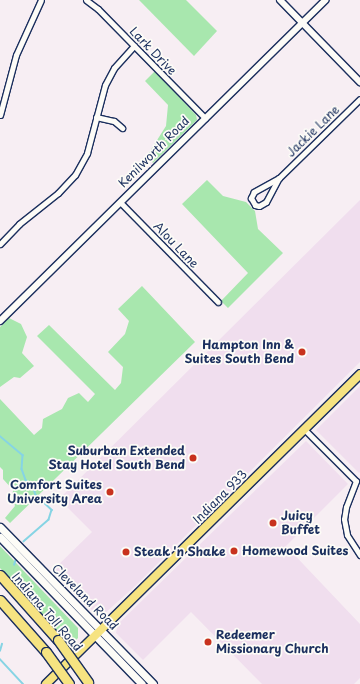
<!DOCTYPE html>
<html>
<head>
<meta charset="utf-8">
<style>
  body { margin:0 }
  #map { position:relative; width:360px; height:684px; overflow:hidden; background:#f7eef3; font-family:"Playpen Sans",sans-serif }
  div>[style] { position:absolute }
  .built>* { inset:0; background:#f0deee }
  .green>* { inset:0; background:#a8e7ae }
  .stream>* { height:1.5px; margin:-0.75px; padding:0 0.75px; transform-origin:0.75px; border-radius:0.75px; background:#86d4e4 }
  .roads { filter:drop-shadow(1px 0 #1b2f5e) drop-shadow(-1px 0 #1b2f5e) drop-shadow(0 1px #1b2f5e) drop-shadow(0 -1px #1b2f5e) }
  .minor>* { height:5px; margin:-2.5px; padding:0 2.5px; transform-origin:2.5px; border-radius:2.5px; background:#fdfcf7 }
  .tertiary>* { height:6px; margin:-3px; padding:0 3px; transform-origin:3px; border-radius:3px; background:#fdfcf7 }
  .secondary>* { height:7px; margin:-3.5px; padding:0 3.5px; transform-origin:3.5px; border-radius:3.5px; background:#fdfcf7 }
  .primary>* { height:8px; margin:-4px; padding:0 4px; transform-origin:4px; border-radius:4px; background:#f6e381 }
  .motorway>* { height:9px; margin:-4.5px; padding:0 4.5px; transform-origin:4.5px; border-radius:4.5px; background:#f6e381 }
  .bridges { filter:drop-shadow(1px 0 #1b2f5e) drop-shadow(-1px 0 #1b2f5e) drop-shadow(0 1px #1b2f5e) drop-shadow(0 -1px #1b2f5e) }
  .motorway-bridge>* { height:9px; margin:-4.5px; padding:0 4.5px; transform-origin:4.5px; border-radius:4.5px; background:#f6e381 }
  .dots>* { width:11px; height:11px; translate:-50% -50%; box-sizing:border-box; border:2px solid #fdfcf7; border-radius:50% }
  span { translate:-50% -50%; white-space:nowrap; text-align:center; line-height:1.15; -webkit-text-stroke:3.5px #fdfcf7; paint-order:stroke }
  .street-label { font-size:12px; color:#1b2f5e }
  .poi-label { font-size:12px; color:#1b2f5e; font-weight:700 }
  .right { translate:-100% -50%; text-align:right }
  .left { translate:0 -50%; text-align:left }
</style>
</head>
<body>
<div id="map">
  <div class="built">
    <div style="clip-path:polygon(360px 200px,360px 362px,133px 588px,104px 614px,95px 613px,52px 571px,92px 532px,59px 499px)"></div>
    <div style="clip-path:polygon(360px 386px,360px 472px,359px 473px,316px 430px)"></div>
    <div style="clip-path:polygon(306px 441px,348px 484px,286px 546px,360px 624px,360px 678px,354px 684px,262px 684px,191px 612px,143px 660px,116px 633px,118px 624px)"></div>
  </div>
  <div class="green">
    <div style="clip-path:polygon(139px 0,186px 0,217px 31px,194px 56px)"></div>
    <div style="clip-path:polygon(155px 71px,196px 115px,197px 120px,153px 163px,147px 156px,166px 126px,168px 105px,145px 81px)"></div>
    <div style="clip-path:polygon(207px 180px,223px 196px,246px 202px,255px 211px,258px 229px,283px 253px,228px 308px,221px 301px,248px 273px,182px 204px)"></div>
    <div style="clip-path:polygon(142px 286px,195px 342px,10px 523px,5px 518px,15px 506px,12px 499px,13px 490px,3px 479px,3px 470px,0 467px,0 399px,34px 435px,42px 428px,43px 419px,62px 409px,68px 398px,79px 393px,88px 402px,95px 394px,37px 336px,49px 325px,115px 390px,121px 383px,123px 367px,108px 352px,125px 334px,129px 321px,118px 309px)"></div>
    <div style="clip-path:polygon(9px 318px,21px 324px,27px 337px,22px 353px,34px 366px,20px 378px,14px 377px,0 387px,0 327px)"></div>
    <div style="clip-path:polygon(0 546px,78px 628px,78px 638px,70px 646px,0 568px)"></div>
  </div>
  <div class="stream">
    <div style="left:0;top:436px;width:30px;rotate:40deg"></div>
    <div style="left:23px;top:455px;width:14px;rotate:94deg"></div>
    <div style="left:22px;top:469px;width:12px;rotate:70deg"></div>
    <div style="left:26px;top:480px;width:12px;rotate:48deg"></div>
    <div style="left:34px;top:489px;width:6px;rotate:72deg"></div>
    <div style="left:36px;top:495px;width:22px;rotate:43deg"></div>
    <div style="left:52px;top:510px;width:10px;rotate:107deg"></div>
    <div style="left:49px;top:520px;width:33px;rotate:139deg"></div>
    <div style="left:14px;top:565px;width:6px;rotate:-72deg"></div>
    <div style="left:0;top:651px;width:7px;rotate:-74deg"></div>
    <div style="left:0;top:659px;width:34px;rotate:47deg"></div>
  </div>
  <div class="roads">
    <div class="minor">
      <div style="left:86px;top:0;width:15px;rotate:37deg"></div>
      <div style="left:98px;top:9px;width:153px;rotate:45.5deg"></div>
      <div style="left:0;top:115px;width:62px;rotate:-75.1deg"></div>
      <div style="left:16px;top:55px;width:60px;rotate:-65.6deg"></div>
      <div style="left:96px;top:117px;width:18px;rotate:13deg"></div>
      <div style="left:114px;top:121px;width:11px;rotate:41deg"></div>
      <div style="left:279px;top:178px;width:29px;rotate:151deg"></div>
      <div style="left:254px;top:192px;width:7px;rotate:117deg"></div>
      <div style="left:251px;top:198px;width:8px;rotate:60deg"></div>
      <div style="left:255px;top:205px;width:4px;rotate:14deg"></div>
      <div style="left:259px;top:206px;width:8px;rotate:-30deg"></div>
      <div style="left:266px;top:202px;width:27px;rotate:-62deg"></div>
      <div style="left:279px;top:178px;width:113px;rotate:-44.3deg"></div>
      <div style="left:120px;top:202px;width:140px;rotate:45.6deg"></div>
      <div style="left:0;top:244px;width:28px;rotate:-46deg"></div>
      <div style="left:19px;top:224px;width:50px;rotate:-38.5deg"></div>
      <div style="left:58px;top:193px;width:25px;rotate:-47deg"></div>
      <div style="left:75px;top:175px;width:25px;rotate:-61deg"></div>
      <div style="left:87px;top:153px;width:70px;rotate:-75.2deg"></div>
      <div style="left:105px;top:85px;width:19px;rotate:-62deg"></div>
      <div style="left:114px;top:68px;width:30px;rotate:-48deg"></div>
      <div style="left:305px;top:430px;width:72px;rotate:45deg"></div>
      <div style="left:356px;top:481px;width:28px;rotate:111deg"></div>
      <div style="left:346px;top:507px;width:12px;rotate:99deg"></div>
      <div style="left:344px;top:519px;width:16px;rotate:79deg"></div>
      <div style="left:347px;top:535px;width:24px;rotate:57deg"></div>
    </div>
    <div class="tertiary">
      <div style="left:280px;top:0;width:115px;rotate:45.7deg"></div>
      <div style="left:0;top:321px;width:457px;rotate:-44.6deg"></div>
    </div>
    <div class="secondary">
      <div style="left:0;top:527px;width:219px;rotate:45.7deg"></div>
      <div style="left:0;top:537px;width:204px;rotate:46deg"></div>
    </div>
    <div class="primary">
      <div style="left:46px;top:684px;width:441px;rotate:-44.6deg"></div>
    </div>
    <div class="motorway">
      <div style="left:0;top:575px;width:87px;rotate:48.3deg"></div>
      <div style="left:0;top:600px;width:69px;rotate:48.5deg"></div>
    </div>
  </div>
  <div class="bridges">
    <div class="motorway-bridge">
      <div style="left:58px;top:640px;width:52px;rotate:54.5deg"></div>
      <div style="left:46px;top:652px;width:39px;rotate:54deg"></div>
    </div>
  </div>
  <div class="dots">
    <div style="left:302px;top:352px;background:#c8321e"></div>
    <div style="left:193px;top:458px;background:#c8321e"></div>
    <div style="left:110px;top:492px;background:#c8321e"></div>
    <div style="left:273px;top:523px;background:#c8321e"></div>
    <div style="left:234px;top:551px;background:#c8321e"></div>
    <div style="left:126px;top:552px;background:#c8321e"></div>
    <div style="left:208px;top:642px;background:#c8321e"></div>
  </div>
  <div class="street-label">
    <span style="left:153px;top:51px;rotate:46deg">Lark Drive</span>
    <span style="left:313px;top:131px;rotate:-44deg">Jackie Lane</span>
    <span style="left:154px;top:152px;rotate:-45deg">Kenilworth Road</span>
    <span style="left:176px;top:245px;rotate:46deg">Alou Lane</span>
    <span style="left:220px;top:497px;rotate:-45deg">Indiana 933</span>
    <span style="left:85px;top:597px;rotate:45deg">Cleveland Road</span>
    <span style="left:47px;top:612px;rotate:49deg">Indiana Toll Road</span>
  </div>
  <div class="poi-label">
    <span class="right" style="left:294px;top:352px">Hampton Inn &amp;<br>Suites South Bend</span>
    <span class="right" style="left:185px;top:458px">Suburban Extended<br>Stay Hotel South Bend</span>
    <span class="right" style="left:102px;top:492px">Comfort Suites<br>University Area</span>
    <span class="left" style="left:281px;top:523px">Juicy<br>Buffet</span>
    <span class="left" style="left:242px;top:551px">Homewood Suites</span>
    <span class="left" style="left:134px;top:552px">Steak 'n Shake</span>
    <span class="left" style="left:216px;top:642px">Redeemer<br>Missionary Church</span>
  </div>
</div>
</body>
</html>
